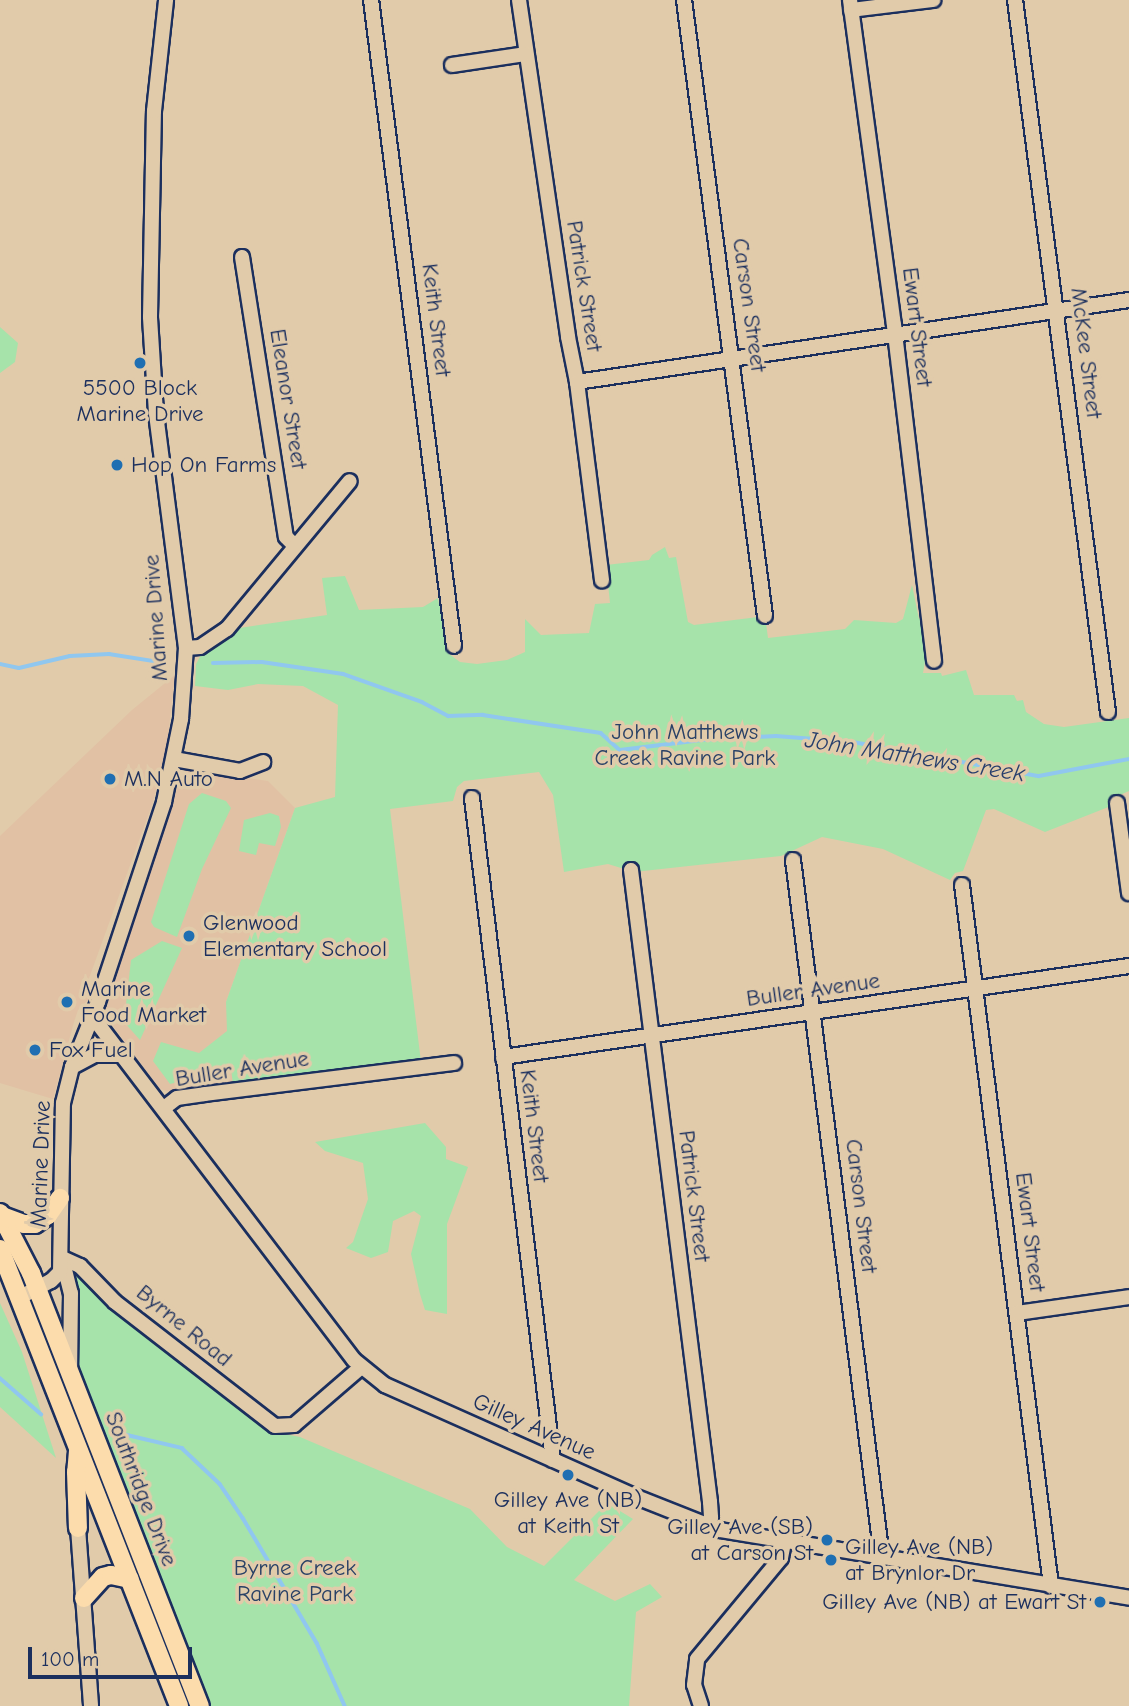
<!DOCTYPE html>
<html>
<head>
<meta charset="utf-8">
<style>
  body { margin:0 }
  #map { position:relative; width:1129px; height:1706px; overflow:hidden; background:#e1cbaa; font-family:"Comic Neue",sans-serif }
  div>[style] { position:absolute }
  .built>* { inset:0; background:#e1c1a4 }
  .green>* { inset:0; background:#a6e3aa }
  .stream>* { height:3.5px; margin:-1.75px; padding:0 1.75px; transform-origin:1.75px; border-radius:1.75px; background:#90c7ef }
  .roads { filter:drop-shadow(2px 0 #1b2f5e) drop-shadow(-2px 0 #1b2f5e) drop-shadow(0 2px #1b2f5e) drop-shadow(0 -2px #1b2f5e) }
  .minor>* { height:14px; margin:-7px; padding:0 7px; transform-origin:7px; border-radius:7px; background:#e1cbaa }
  .major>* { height:18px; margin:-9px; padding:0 9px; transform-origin:9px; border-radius:9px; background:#fcdcac }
  .dots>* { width:19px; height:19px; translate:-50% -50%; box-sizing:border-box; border:4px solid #e1cbaa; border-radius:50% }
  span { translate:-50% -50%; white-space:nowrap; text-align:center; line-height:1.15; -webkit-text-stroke:7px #e1cbaa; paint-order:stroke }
  .street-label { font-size:23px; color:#1b2f5e }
  .poi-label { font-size:23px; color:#1b2f5e }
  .left { translate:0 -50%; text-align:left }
  .right { translate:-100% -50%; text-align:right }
  .park-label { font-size:23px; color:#294166 }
  .water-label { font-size:24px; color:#273e6c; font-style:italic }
  .scale { position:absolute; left:28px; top:1647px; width:164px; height:32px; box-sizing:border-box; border:4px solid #1b2f5e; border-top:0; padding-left:9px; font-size:21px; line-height:24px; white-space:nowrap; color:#1b2f5e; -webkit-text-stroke:5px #e1cbaa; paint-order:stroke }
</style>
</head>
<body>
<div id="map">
  <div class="built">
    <div style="clip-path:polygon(175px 675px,167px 745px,153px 802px,88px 981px,89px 999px,78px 1010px,74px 1022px,53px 1099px,0 1083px,0 836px,132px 710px)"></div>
    <div style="clip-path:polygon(187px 770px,268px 781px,295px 808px,226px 1002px,233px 1084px,171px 1092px,160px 1089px,110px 1022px,106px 1009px,181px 776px)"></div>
  </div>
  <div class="green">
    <div style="clip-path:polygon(0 327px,18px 343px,15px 362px,0 373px)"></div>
    <div style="clip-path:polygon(665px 547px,669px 558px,676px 557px,688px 622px,694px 625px,765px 616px,768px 638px,845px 629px,854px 620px,896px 623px,903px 619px,912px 585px,919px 619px,923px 619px,927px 650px,923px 673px,941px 673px,942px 676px,966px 670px,974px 695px,1014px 695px,1017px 701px,1023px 700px,1026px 712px,1044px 724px,1064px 727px,1129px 718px,1129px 791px,1113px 798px,1111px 806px,1045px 832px,994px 809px,986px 810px,963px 871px,955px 873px,950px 880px,883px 849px,822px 837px,781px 856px,634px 872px,608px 864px,564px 872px,553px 795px,539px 772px,464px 781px,457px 787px,453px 801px,390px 809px,421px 1062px,233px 1084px,231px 1069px,170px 1084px,153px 1061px,161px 1042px,199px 1053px,227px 1031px,226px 1002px,295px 808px,335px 797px,338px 705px,303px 686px,258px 684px,228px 690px,195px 686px,196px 664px,202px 653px,233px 629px,327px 615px,322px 578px,345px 576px,359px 610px,423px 607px,438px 598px,439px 605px,443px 605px,449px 654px,460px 662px,477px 664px,507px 660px,525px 652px,525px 619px,541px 635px,589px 633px,595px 604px,610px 603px,606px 565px,649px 560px,652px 555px)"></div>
    <div style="clip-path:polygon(202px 793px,226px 801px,231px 808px,202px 869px,177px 937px,154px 927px,151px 922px,189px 804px)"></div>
    <div style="clip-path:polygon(270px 813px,279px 816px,281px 827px,275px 846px,259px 843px,256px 855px,239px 851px,244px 820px)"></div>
    <div style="clip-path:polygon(162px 941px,182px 948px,140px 1040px,124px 1022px,131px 960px)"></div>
    <div style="clip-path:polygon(425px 1123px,446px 1147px,446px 1159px,468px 1167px,447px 1224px,447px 1314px,425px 1310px,420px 1294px,411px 1254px,421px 1216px,414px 1211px,393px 1221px,388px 1252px,371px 1258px,346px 1248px,353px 1242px,368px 1199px,363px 1163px,325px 1151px,315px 1142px)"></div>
    <div style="clip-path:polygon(75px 1271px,252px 1417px,274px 1432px,300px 1437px,470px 1509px,507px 1547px,544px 1566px,607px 1503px,633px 1519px,574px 1580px,615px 1601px,650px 1584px,662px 1597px,636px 1612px,629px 1706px,209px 1706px,77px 1370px)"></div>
    <div style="clip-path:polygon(0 1303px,22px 1352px,56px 1458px,0 1407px)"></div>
  </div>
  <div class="stream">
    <div style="left:213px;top:663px;width:49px;rotate:-1.2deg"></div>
    <div style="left:262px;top:662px;width:82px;rotate:8.4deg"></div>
    <div style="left:343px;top:674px;width:84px;rotate:19.5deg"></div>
    <div style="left:422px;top:702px;width:30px;rotate:28deg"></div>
    <div style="left:448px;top:716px;width:35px;rotate:-2deg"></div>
    <div style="left:483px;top:715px;width:119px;rotate:8.7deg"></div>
    <div style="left:601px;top:733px;width:25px;rotate:42deg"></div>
    <div style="left:620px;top:750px;width:82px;rotate:-7deg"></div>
    <div style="left:701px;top:740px;width:75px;rotate:-3.1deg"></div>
    <div style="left:776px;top:736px;width:77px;rotate:4.5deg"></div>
    <div style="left:853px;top:742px;width:189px;rotate:10.4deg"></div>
    <div style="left:1039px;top:776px;width:92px;rotate:-10.7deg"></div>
    <div style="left:0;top:664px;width:19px;rotate:12deg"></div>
    <div style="left:19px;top:668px;width:52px;rotate:-13.2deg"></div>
    <div style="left:70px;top:656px;width:39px;rotate:-3deg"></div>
    <div style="left:109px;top:654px;width:58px;rotate:9deg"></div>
    <div style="left:0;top:1378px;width:55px;rotate:41.3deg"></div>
    <div style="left:123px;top:1434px;width:61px;rotate:13.3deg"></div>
    <div style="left:182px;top:1448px;width:52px;rotate:43.5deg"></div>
    <div style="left:220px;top:1484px;width:41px;rotate:55.9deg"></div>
    <div style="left:243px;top:1518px;width:145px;rotate:59.4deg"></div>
    <div style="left:317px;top:1643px;width:69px;rotate:66deg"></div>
  </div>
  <div class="roads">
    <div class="minor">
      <div style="left:371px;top:0;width:651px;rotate:82.68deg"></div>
      <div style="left:519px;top:0;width:341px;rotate:81.7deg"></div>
      <div style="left:568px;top:337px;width:46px;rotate:78.7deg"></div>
      <div style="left:577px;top:382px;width:200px;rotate:82.8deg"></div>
      <div style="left:684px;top:0;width:621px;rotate:82.51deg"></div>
      <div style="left:850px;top:0;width:328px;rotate:82.3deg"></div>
      <div style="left:894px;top:325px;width:338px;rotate:83.2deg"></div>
      <div style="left:1015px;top:0;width:718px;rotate:82.56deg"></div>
      <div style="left:851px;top:10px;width:83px;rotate:-7deg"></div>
      <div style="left:452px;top:65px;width:75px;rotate:-8.5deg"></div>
      <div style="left:242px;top:257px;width:283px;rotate:81.1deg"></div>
      <div style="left:286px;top:537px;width:11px;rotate:45deg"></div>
      <div style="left:577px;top:382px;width:558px;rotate:-8.45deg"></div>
      <div style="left:186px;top:648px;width:14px;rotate:-4deg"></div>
      <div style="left:200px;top:647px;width:32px;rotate:-34deg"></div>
      <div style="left:227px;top:629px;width:192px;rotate:-50.3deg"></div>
      <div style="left:174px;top:759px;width:67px;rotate:10.3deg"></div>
      <div style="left:240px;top:771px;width:25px;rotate:-21deg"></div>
      <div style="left:472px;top:798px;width:667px;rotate:83.02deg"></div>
      <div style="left:1117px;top:803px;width:91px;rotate:82.4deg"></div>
      <div style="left:793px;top:860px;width:704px;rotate:82.73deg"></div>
      <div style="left:631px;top:870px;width:637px;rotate:82.87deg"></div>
      <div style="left:710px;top:1502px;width:16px;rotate:86deg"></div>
      <div style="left:711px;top:1518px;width:9px;rotate:117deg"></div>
      <div style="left:962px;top:885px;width:707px;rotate:82.76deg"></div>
      <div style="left:92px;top:1016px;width:432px;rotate:52.7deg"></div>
      <div style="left:354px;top:1360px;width:40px;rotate:39deg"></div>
      <div style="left:385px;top:1385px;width:273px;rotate:24deg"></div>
      <div style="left:634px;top:1496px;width:92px;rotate:21.6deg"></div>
      <div style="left:720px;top:1530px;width:415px;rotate:9.4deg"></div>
      <div style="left:503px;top:1057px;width:633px;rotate:-8.27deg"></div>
      <div style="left:72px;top:1067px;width:26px;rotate:-28deg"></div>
      <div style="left:95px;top:1055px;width:29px"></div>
      <div style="left:164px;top:1108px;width:16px;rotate:-38deg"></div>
      <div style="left:177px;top:1098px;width:28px;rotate:-8deg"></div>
      <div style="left:205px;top:1094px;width:251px;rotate:-7.1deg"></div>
      <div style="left:62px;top:1258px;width:20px;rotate:24deg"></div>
      <div style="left:80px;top:1266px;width:50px;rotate:45.8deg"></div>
      <div style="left:115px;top:1302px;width:202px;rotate:37.8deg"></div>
      <div style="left:275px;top:1426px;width:19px;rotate:-3deg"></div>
      <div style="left:294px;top:1425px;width:87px;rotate:-40.8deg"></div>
      <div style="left:63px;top:1262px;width:32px;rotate:76deg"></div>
      <div style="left:71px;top:1293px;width:77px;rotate:90.7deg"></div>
      <div style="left:28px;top:1293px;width:26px;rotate:-28deg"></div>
      <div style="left:51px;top:1281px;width:13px;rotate:-45deg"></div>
      <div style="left:60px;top:1272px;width:169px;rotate:-89deg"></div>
      <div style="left:63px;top:1103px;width:37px;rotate:-76deg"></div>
      <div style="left:72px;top:1067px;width:70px;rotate:-68.2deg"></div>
      <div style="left:98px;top:1002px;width:211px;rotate:-71.7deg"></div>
      <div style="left:164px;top:802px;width:85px;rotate:-78.4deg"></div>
      <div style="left:181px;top:719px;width:71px;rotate:-86deg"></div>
      <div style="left:186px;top:648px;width:237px;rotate:-97.3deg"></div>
      <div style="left:156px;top:413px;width:96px;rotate:-93.6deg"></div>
      <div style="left:150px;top:317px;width:206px;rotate:-88.9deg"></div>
      <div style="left:154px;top:111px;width:112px;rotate:-83.8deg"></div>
      <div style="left:1017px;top:1313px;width:113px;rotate:-8.1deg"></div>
      <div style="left:78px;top:1528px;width:178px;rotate:85.8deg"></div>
      <div style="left:701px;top:1706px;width:22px;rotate:-108deg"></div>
      <div style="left:694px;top:1685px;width:26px;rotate:-83deg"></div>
      <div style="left:697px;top:1659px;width:131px;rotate:-50.3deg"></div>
      <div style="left:781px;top:1558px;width:15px;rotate:-79deg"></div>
    </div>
    <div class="major">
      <div style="left:0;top:1213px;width:68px;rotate:62.7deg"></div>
      <div style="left:31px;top:1273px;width:465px;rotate:68.7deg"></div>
      <div style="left:2px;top:1216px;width:23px;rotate:20deg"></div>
      <div style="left:24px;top:1224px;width:11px"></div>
      <div style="left:35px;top:1224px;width:16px;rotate:-35deg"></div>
      <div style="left:48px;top:1215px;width:21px;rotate:-55deg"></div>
      <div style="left:0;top:1249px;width:491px;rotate:68.6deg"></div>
      <div style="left:78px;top:1451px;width:21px;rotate:95deg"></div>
      <div style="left:76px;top:1472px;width:56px;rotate:88deg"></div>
      <div style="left:84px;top:1598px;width:28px;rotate:-48deg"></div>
      <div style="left:103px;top:1577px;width:8px;rotate:-14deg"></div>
      <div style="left:111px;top:1575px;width:19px;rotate:12deg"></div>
    </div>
  </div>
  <div class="dots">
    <div style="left:140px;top:363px;background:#1f6fb2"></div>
    <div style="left:117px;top:465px;background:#1f6fb2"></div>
    <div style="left:110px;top:779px;background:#1f6fb2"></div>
    <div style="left:189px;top:936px;background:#1f6fb2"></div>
    <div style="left:67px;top:1002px;background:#1f6fb2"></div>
    <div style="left:35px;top:1050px;background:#1f6fb2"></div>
    <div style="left:568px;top:1475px;background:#1f6fb2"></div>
    <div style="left:827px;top:1540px;background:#1f6fb2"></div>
    <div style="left:831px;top:1560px;background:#1f6fb2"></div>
    <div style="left:1100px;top:1602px;background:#1f6fb2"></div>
  </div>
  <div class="street-label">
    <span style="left:584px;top:286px;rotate:81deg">Patrick Street</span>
    <span style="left:749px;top:305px;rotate:82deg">Carson Street</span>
    <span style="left:436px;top:320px;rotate:83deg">Keith Street</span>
    <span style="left:917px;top:327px;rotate:83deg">Ewart Street</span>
    <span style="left:1086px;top:353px;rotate:83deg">McKee Street</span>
    <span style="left:288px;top:399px;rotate:81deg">Eleanor Street</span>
    <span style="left:156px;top:618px;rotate:-94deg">Marine Drive</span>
    <span style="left:813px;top:990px;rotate:-8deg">Buller Avenue</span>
    <span style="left:242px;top:1069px;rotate:-9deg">Buller Avenue</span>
    <span style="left:534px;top:1126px;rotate:83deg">Keith Street</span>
    <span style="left:41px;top:1164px;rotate:-88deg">Marine Drive</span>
    <span style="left:694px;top:1196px;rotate:83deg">Patrick Street</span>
    <span style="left:861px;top:1206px;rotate:83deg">Carson Street</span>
    <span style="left:1030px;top:1232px;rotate:83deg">Ewart Street</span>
    <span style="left:184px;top:1326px;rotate:39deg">Byrne Road</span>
    <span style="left:534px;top:1427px;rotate:24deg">Gilley Avenue</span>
    <span style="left:141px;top:1489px;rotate:69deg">Southridge Drive</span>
  </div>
  <div class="poi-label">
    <span style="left:140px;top:401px">5500 Block<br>Marine Drive</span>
    <span class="left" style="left:131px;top:465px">Hop On Farms</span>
    <span class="left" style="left:124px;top:779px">M.N Auto</span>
    <span class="left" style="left:203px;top:936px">Glenwood<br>Elementary School</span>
    <span class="left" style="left:81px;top:1002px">Marine<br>Food Market</span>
    <span class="left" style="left:49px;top:1050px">Fox Fuel</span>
    <span style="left:568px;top:1513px">Gilley Ave (NB)<br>at Keith St</span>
    <span class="right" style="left:813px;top:1540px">Gilley Ave (SB)<br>at Carson St</span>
    <span class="left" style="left:845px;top:1560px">Gilley Ave (NB)<br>at Brynlor Dr</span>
    <span class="right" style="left:1086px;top:1602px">Gilley Ave (NB) at Ewart St</span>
  </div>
  <div class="park-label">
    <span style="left:685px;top:745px">John Matthews<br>Creek Ravine Park</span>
    <span style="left:295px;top:1581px">Byrne Creek<br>Ravine Park</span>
  </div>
  <div class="water-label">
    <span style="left:915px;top:757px;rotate:9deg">John Matthews Creek</span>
  </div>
  <div class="scale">100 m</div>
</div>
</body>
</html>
